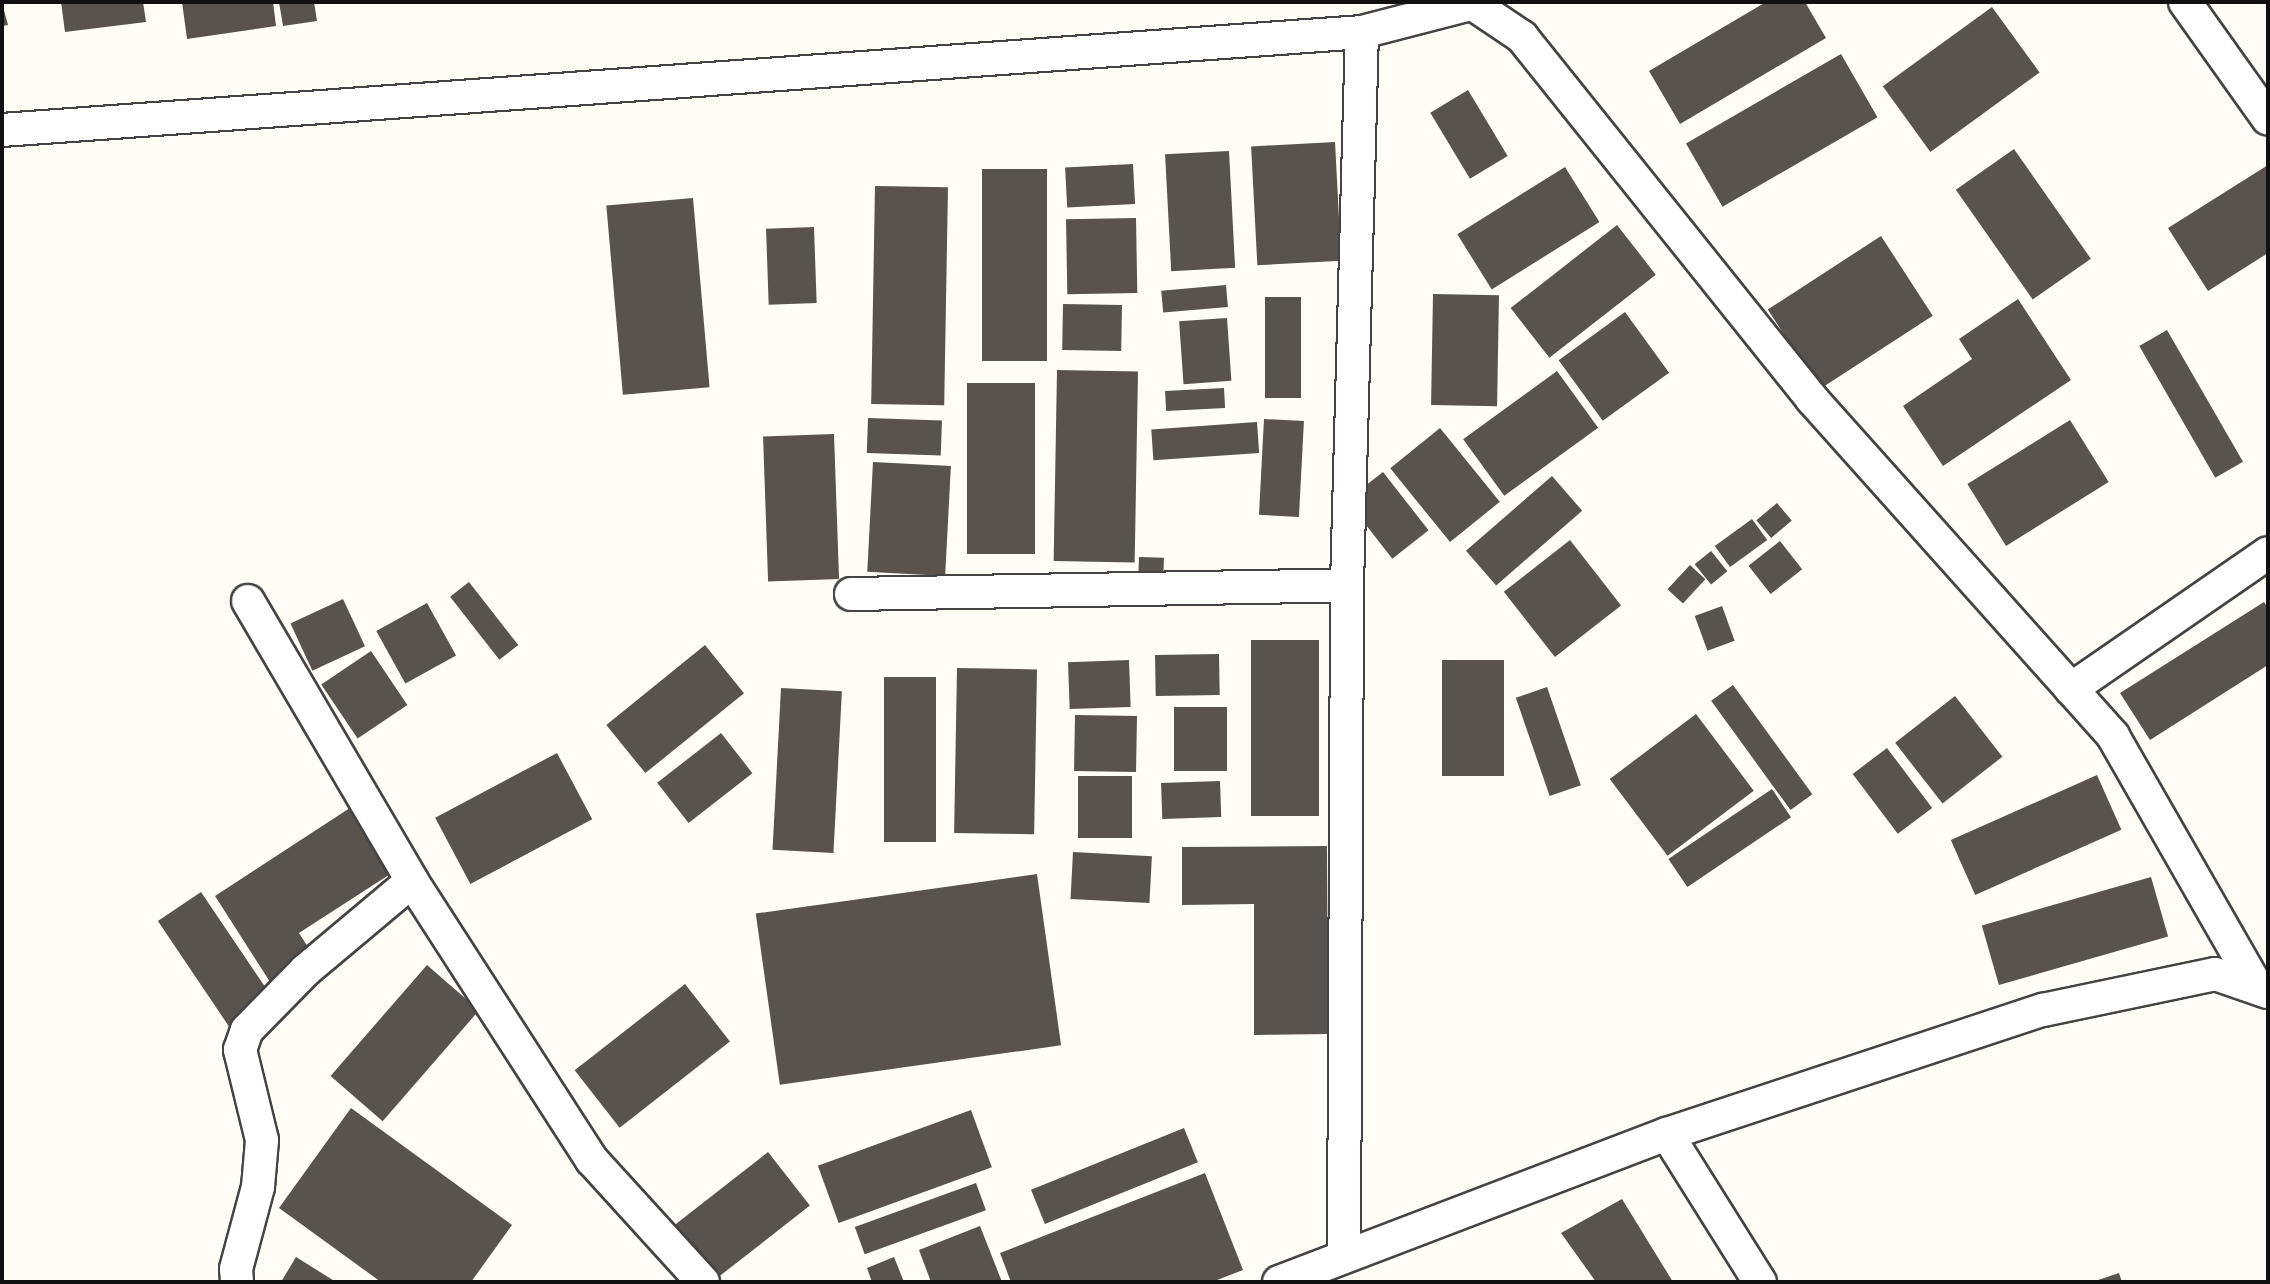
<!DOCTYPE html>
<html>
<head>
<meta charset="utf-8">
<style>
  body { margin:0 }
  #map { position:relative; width:2270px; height:1284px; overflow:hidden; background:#fffdf5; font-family:"IBM Plex Serif",serif }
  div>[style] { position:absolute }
  .building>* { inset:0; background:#5a524d; transform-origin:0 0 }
  .roads { filter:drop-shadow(2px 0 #444) drop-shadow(-2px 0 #444) drop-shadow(0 2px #444) drop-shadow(0 -2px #444) }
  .minor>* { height:32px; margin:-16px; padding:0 16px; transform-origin:16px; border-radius:16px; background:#fff }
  span { translate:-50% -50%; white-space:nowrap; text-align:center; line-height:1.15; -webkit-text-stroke:7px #fff; paint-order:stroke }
  .frame { position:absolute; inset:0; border:4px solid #111; pointer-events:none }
</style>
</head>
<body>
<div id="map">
  <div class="building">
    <div style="clip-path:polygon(61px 2px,143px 2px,146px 22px,65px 32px)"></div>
    <div style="clip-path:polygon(182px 2px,273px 2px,276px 26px,187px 39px)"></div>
    <div style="clip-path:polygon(279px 2px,314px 2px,317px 21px,283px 26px)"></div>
    <div style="clip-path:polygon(1766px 2px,1805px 2px,1826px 38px,1680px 124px,1649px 71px)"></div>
    <div style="clip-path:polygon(2px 3px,8px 25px,2px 26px)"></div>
    <div style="left:1992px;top:7px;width:81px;height:135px;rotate:54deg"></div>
    <div style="left:1841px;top:54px;width:73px;height:179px;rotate:60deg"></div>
    <div style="left:1468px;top:90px;width:77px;height:44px;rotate:59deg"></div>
    <div style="left:1335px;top:142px;width:119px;height:84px;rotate:87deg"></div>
    <div style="left:2014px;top:149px;width:134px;height:71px;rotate:55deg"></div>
    <div style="left:1229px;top:151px;width:117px;height:64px;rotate:87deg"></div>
    <div style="left:1133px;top:164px;width:40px;height:68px;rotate:87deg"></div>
    <div style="clip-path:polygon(2268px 165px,2268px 253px,2208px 291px,2168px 228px)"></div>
    <div style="left:1565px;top:167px;width:65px;height:127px;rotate:58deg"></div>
    <div style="left:982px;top:169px;width:65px;height:192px"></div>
    <div style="left:875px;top:186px;width:73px;height:218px;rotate:1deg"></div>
    <div style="left:693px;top:198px;width:190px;height:87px;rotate:85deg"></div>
    <div style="left:1136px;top:218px;width:75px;height:70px;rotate:89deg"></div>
    <div style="left:1617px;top:225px;width:63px;height:135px;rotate:52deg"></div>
    <div style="left:814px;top:227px;width:76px;height:48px;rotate:88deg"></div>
    <div style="left:1881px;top:236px;width:95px;height:135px;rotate:57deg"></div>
    <div style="left:1226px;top:285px;width:22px;height:65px;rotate:85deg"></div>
    <div style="left:1433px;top:294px;width:66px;height:111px;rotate:1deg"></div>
    <div style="left:1265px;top:297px;width:36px;height:101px"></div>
    <div style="clip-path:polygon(2018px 299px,2071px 380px,1943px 466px,1903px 406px,1972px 359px,1959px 339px)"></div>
    <div style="left:1063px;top:304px;width:59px;height:46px;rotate:1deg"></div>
    <div style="left:1625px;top:312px;width:75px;height:82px;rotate:54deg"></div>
    <div style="left:1227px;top:318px;width:63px;height:48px;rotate:86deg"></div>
    <div style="left:2167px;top:330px;width:152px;height:32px;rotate:60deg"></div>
    <div style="left:1057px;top:370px;width:81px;height:191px;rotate:1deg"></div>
    <div style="left:1557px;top:371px;width:70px;height:116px;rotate:54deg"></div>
    <div style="left:967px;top:383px;width:68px;height:171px"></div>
    <div style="left:1224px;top:388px;width:20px;height:59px;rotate:87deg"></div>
    <div style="left:868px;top:418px;width:74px;height:35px;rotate:2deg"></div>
    <div style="left:1264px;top:419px;width:40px;height:96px;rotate:3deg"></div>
    <div style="left:2070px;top:420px;width:73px;height:121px;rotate:58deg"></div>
    <div style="left:1257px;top:422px;width:31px;height:106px;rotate:86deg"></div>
    <div style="left:1440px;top:428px;width:95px;height:64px;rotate:51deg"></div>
    <div style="left:834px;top:434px;width:145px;height:71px;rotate:88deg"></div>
    <div style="left:873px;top:462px;width:78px;height:110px;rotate:3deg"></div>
    <div style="left:1383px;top:472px;width:74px;height:46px;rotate:52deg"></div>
    <div style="left:1552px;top:476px;width:46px;height:114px;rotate:49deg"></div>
    <div style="left:1777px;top:503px;width:23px;height:27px;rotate:50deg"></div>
    <div style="left:1752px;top:519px;width:26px;height:46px;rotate:54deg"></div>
    <div style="left:1570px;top:540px;width:83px;height:84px;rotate:52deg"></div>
    <div style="left:1780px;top:541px;width:36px;height:40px;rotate:52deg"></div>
    <div style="left:1711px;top:551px;width:26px;height:21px;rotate:51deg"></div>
    <div style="left:1139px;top:557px;width:25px;height:29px;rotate:2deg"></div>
    <div style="left:1690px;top:565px;width:21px;height:33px;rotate:43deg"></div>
    <div style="left:469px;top:582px;width:80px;height:24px;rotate:52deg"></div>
    <div style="left:343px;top:599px;width:52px;height:58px;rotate:65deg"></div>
    <div style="clip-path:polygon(2264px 602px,2268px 608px,2268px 665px,2150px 740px,2120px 693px)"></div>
    <div style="left:427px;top:603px;width:60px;height:58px;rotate:61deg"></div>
    <div style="left:1722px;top:606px;width:37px;height:29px;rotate:70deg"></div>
    <div style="left:1251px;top:640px;width:68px;height:176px"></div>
    <div style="left:705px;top:645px;width:62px;height:127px;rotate:51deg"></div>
    <div style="left:371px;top:651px;width:65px;height:60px;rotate:56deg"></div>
    <div style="left:1219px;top:654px;width:41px;height:64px;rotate:89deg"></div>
    <div style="left:1129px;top:660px;width:47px;height:61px;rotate:88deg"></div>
    <div style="left:1442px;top:660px;width:62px;height:116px"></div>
    <div style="left:957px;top:668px;width:80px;height:165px;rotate:1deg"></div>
    <div style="left:884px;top:677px;width:52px;height:165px"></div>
    <div style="left:1733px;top:685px;width:135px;height:27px;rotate:54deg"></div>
    <div style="left:1547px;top:687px;width:104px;height:33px;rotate:71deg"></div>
    <div style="left:781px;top:688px;width:61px;height:162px;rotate:3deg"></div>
    <div style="left:1955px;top:696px;width:77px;height:76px;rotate:52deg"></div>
    <div style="left:1174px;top:707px;width:53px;height:64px"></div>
    <div style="left:1696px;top:714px;width:96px;height:108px;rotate:53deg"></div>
    <div style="left:1075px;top:715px;width:62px;height:56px;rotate:1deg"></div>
    <div style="left:721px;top:733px;width:51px;height:81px;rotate:52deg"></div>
    <div style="left:1887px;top:748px;width:75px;height:43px;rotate:53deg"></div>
    <div style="left:557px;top:753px;width:75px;height:138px;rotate:62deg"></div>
    <div style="left:2097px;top:775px;width:60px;height:160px;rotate:66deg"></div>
    <div style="left:1132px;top:776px;width:62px;height:54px;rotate:90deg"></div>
    <div style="left:1220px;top:781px;width:36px;height:59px;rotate:88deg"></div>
    <div style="left:1772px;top:789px;width:34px;height:125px;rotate:56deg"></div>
    <div style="clip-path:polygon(356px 804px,398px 869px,299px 933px,315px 958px,272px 985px,215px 896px)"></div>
    <div style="clip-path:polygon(1327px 846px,1328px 1034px,1254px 1035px,1254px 904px,1182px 905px,1182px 847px)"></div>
    <div style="left:1073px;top:852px;width:79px;height:47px;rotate:3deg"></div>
    <div style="left:1037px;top:874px;width:173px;height:284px;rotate:82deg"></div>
    <div style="left:2151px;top:877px;width:62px;height:176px;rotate:74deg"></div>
    <div style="left:201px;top:892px;width:128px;height:52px;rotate:56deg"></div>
    <div style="left:427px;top:965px;width:69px;height:147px;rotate:41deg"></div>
    <div style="left:685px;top:984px;width:73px;height:140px;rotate:52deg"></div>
    <div style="clip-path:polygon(351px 1108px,512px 1225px,471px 1282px,381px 1282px,279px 1208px)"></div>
    <div style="left:971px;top:1110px;width:61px;height:163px;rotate:70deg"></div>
    <div style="left:1184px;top:1128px;width:37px;height:165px;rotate:68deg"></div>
    <div style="left:768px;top:1152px;width:68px;height:125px;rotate:52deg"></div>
    <div style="clip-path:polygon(1205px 1173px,1243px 1270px,1212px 1282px,1011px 1282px,1000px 1253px)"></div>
    <div style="left:976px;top:1183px;width:29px;height:129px;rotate:70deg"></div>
    <div style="clip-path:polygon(1622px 1199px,1673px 1282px,1596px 1282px,1561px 1233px)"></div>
    <div style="clip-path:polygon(980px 1226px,1002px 1282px,931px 1282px,919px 1250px)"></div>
    <div style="clip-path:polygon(296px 1257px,336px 1282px,281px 1282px)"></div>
    <div style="clip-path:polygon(894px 1257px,904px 1282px,872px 1282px,867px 1268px)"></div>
    <div style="clip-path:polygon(2119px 1273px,2122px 1282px,2092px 1282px)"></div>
  </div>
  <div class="roads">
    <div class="minor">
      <div style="left:1470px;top:2px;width:63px;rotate:33.9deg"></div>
      <div style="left:1522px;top:37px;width:464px;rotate:51.3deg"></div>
      <div style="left:1812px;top:399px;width:452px;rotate:48.2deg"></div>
      <div style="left:2113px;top:736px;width:288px;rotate:60.2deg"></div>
      <div style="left:2185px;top:2px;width:143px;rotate:54.6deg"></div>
      <div style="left:2px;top:130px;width:1364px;rotate:-4.12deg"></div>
      <div style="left:1362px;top:32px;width:112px;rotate:-14.5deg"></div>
      <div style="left:851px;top:594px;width:496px;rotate:-1deg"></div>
      <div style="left:248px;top:601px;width:324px;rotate:59.6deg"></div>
      <div style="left:412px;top:881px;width:332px;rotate:57.2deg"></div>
      <div style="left:592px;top:1160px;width:165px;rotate:47.7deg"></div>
      <div style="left:2071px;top:689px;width:239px;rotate:-34.6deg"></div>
      <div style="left:1667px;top:1134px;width:175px;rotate:57.9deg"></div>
      <div style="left:1344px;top:1254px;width:669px;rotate:-89.74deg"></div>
      <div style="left:1347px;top:585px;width:553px;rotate:-88.45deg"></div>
      <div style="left:237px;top:1282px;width:13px;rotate:-94deg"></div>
      <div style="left:236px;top:1269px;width:85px;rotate:-75deg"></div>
      <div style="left:258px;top:1187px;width:47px;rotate:-85.1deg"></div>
      <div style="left:262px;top:1140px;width:93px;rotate:-103.7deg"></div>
      <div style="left:240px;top:1050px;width:21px;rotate:-71deg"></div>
      <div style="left:247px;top:1030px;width:84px;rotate:-45.5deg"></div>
      <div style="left:306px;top:970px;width:138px;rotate:-40deg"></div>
      <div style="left:1279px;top:1282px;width:415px;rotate:-20.9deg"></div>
      <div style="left:1667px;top:1134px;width:396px;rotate:-18.3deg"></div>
      <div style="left:2043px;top:1010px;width:176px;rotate:-11.8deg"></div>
      <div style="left:2215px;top:974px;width:55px;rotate:19.1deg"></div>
    </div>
  </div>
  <div class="frame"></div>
</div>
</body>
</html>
